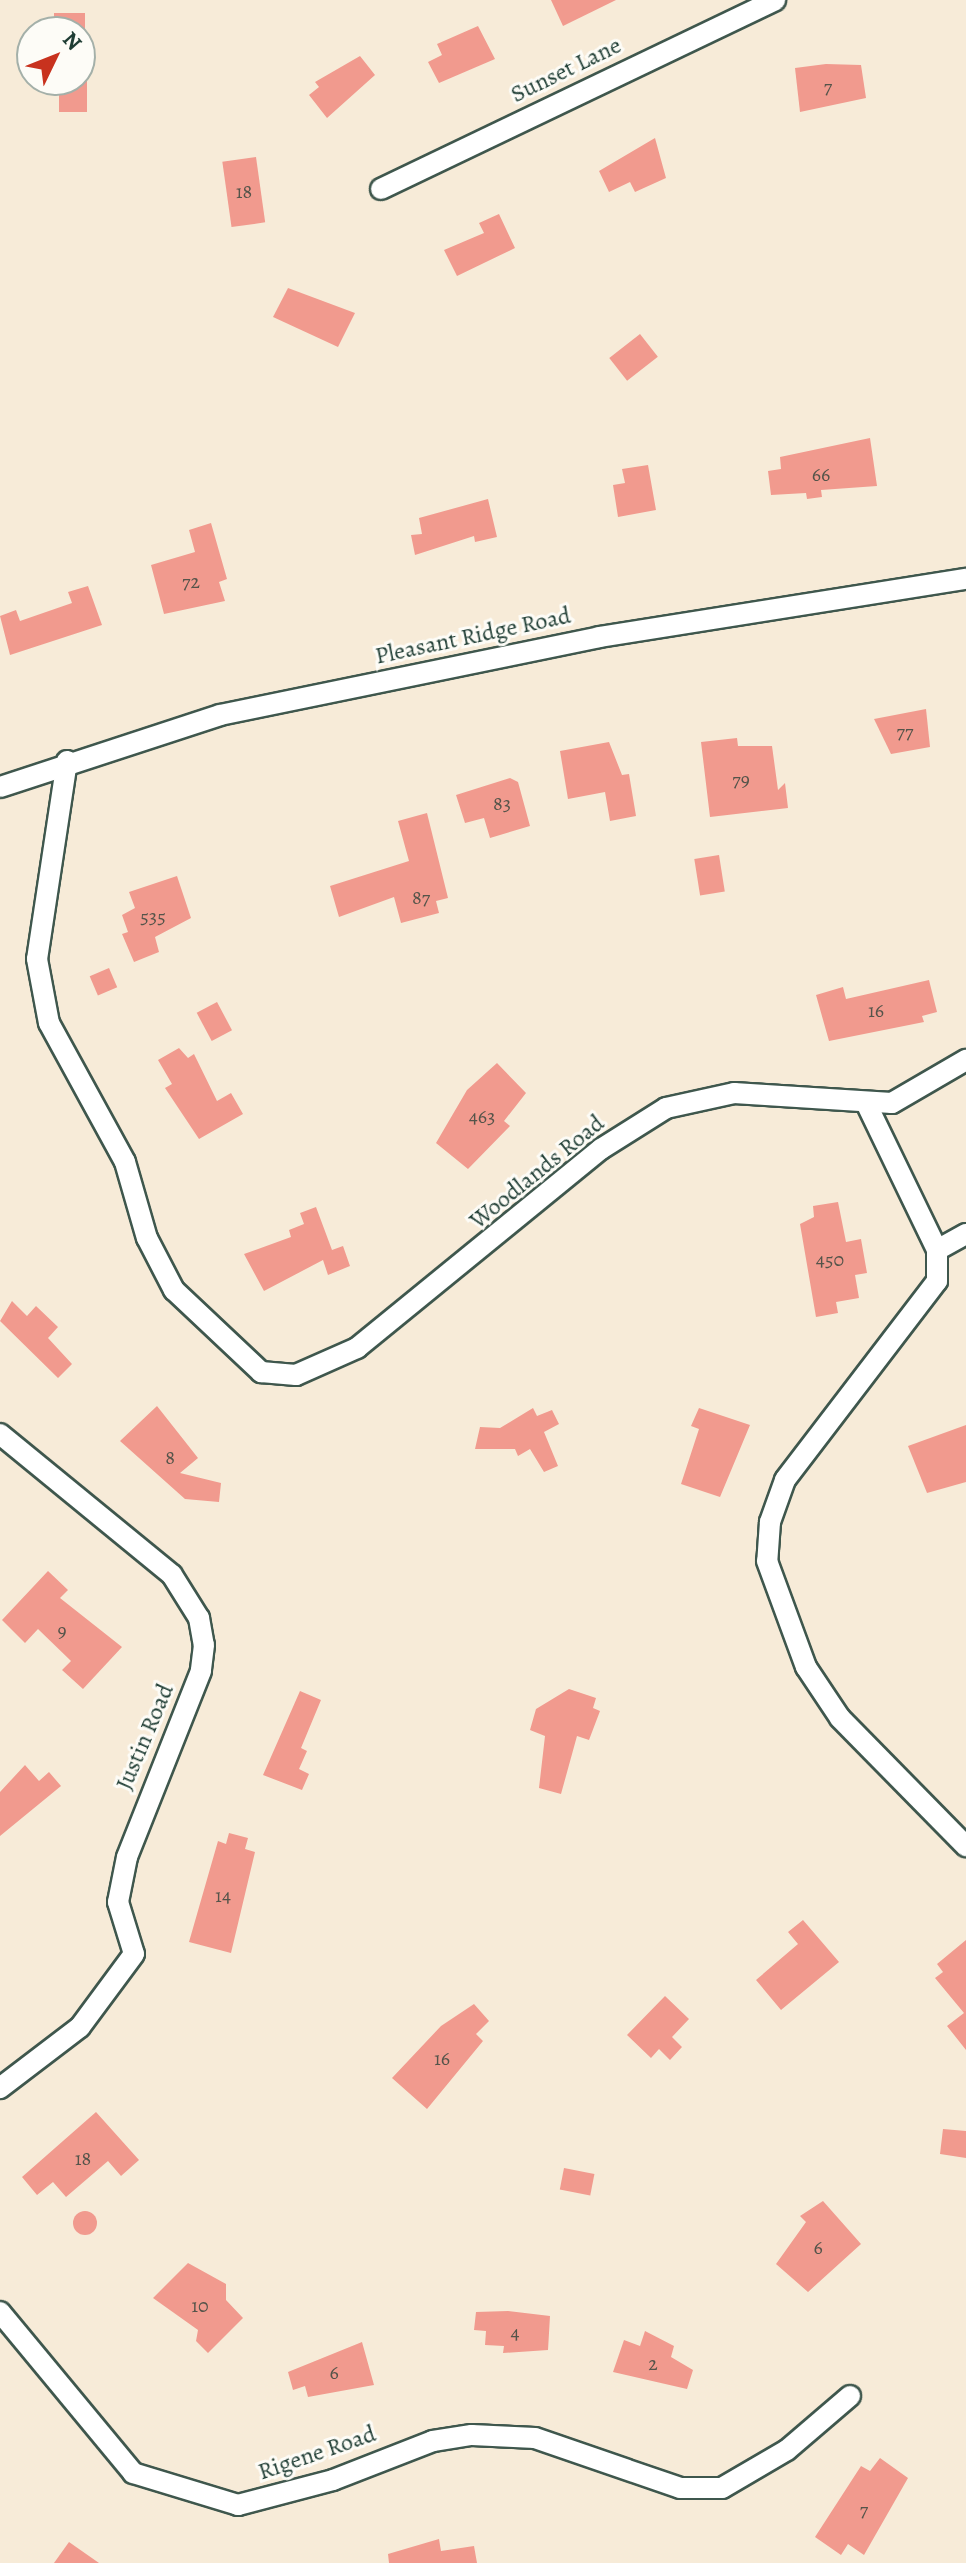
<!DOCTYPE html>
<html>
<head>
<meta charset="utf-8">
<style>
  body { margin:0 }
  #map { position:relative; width:966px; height:2563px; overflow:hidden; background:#f7ebd8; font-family:Alegreya,serif }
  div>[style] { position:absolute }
  .building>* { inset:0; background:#f19a8e; transform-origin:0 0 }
  .round { border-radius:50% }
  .roads { filter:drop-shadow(2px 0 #3f574d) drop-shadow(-2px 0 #3f574d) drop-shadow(0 2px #3f574d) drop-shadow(0 -2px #3f574d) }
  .minor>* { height:20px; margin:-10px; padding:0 10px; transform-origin:10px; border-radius:10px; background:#fff }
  span { translate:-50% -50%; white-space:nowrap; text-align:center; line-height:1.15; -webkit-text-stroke:6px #fdfcf7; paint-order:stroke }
  .number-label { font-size:20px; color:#54544a }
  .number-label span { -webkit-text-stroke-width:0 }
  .street-label { font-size:24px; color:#1f3d34 }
  .north { position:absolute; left:16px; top:16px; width:80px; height:80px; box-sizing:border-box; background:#fdfcf7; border:2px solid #a4b0a9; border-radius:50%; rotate:47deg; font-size:22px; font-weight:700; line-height:32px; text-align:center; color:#1f3d34 }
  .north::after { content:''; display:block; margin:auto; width:28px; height:36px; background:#c8321e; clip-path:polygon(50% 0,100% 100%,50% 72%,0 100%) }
</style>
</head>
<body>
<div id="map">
  <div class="building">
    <div style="clip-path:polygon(551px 0,616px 0,563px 26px)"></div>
    <div style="left:85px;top:13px;width:19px;height:31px;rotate:90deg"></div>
    <div style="clip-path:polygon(478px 26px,495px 59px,439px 83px,428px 62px,442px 55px,437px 44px)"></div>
    <div style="clip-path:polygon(360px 56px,375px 75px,327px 118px,309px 95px,319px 87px,315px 82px)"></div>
    <div style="clip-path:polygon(826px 64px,861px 65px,866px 98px,800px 112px,795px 68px)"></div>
    <div style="left:59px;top:80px;width:28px;height:32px"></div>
    <div style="clip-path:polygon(655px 138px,666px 178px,635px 192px,630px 182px,609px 192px,599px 171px)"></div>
    <div style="left:256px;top:157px;width:66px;height:34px;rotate:82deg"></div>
    <div style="clip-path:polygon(499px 214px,515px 248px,457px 276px,444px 250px,484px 233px,479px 223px)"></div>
    <div style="clip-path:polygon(288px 288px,355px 313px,338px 347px,273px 317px)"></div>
    <div style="left:640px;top:334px;width:29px;height:39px;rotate:52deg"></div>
    <div style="clip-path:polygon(870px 438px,877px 486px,821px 490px,822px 497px,807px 499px,806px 493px,771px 495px,768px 471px,781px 469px,780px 457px)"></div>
    <div style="clip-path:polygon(648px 465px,656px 510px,618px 517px,613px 485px,625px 483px,622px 469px)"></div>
    <div style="clip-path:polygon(488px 499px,497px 537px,475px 542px,474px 536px,415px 555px,411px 535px,422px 534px,419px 518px)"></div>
    <div style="clip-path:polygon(211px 523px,227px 579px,219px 582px,225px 601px,164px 614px,151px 565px,195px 552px,189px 530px)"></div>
    <div style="clip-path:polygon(88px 586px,102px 625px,10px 655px,0 616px,16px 610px,20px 621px,72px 603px,68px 592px)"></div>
    <div style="clip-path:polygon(926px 709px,930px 747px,891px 754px,874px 719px)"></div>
    <div style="clip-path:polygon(737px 738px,738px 746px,772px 746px,778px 790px,785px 783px,788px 808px,710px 817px,701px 742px)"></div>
    <div style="clip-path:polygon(609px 742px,622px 775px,629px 774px,636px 816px,610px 821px,605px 792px,568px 799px,560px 751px)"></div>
    <div style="clip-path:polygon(510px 778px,518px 782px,530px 826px,490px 838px,484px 818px,465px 823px,456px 795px)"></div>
    <div style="clip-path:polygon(427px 813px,448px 898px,436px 901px,439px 913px,401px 923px,394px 897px,339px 917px,330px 886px,409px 861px,398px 821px)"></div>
    <div style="left:719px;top:855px;width:37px;height:25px;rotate:81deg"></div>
    <div style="clip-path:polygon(177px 876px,191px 918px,155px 937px,159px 952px,134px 962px,122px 934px,128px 932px,122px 915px,135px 908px,129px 892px)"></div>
    <div style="left:109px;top:968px;width:21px;height:21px;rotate:67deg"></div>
    <div style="clip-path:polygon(929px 980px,937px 1012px,922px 1016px,924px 1022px,829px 1041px,816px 995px,843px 987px,846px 999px)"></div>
    <div style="left:217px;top:1002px;width:32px;height:23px;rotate:62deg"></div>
    <div style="clip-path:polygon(179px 1048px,188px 1058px,194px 1054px,217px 1101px,231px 1093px,243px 1114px,199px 1139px,165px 1088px,172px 1084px,158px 1060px)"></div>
    <div style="clip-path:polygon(497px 1063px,526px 1093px,504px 1121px,510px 1126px,468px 1169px,436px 1143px,467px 1090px)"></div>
    <div style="clip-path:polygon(838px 1202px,846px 1242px,861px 1239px,867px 1273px,855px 1275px,859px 1298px,836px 1302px,838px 1313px,816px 1317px,800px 1224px,814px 1217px,813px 1206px)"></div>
    <div style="clip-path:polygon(316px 1207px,332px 1250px,343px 1246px,350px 1266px,328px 1275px,323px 1260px,264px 1291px,244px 1254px,291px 1237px,289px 1230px,304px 1224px,300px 1213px)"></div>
    <div style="clip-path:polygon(12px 1301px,27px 1316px,36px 1306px,58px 1327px,48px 1338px,72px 1364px,58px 1378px,0 1321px)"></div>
    <div style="clip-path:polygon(157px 1406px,198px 1458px,180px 1473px,221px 1483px,219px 1502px,185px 1499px,120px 1441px)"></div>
    <div style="clip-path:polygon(533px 1408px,537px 1416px,552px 1410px,559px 1424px,544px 1432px,558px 1466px,544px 1472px,530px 1449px,518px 1456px,515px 1449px,475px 1449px,480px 1427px,500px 1428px)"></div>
    <div style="clip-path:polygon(699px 1408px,750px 1425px,720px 1497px,681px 1484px,699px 1429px,691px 1426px)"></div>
    <div style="clip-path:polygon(966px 1425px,966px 1482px,927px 1493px,908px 1446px)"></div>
    <div style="clip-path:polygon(48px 1571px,68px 1590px,60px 1598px,122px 1647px,83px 1689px,62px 1670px,71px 1661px,38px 1629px,25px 1643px,2px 1620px)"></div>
    <div style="clip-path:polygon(569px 1689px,596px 1698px,593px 1708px,600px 1711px,589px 1740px,577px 1736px,561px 1794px,539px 1788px,545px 1736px,530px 1730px,536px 1709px)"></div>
    <div style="clip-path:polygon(300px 1691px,321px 1700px,301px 1748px,307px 1751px,299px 1769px,309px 1774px,302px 1790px,263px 1775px)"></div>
    <div style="clip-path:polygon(25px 1765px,39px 1781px,49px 1772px,61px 1786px,0 1836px,0 1792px)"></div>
    <div style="clip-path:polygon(229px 1833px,248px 1838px,245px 1849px,255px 1852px,231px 1953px,189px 1942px,218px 1841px,226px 1844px)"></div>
    <div style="clip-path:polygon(803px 1920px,839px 1962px,781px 2010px,756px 1980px,798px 1944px,788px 1932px)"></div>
    <div style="clip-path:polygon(966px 1940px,966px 2050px,947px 2026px,964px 2013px,935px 1978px,943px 1972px,937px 1964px)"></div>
    <div style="clip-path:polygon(665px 1996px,689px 2019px,672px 2037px,682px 2047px,670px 2060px,659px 2049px,651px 2058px,627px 2035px)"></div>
    <div style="clip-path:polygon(474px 2004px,489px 2021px,476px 2034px,483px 2041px,427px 2109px,392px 2078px,441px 2026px)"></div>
    <div style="clip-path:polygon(96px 2112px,139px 2160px,121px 2176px,108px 2161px,66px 2197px,53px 2182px,37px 2195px,22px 2177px)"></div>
    <div style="clip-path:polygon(943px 2129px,966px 2131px,966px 2158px,940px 2154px)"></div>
    <div style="left:564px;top:2168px;width:31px;height:22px;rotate:11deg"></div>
    <div style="clip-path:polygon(823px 2201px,861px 2244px,808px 2292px,776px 2264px,806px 2222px,800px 2216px)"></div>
    <div class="round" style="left:73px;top:2211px;width:24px;height:24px"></div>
    <div style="clip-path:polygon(188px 2263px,226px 2284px,226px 2300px,243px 2318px,208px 2353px,196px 2341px,198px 2330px,153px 2298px)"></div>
    <div style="clip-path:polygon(508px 2311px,550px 2316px,548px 2350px,503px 2353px,504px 2346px,485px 2345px,486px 2331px,474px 2330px,476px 2312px)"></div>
    <div style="clip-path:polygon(645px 2331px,674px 2346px,671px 2357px,693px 2370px,687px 2389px,613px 2372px,624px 2340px,640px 2346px)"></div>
    <div style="clip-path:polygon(362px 2342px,374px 2385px,308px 2397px,305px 2386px,293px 2390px,288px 2372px)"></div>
    <div style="clip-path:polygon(880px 2458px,908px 2478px,864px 2555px,848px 2544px,841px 2555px,815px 2537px,861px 2466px,870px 2471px)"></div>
    <div style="clip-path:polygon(439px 2539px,441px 2551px,474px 2546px,477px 2563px,389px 2563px,388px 2554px)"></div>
    <div style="clip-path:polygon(69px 2542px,99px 2563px,54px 2563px)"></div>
  </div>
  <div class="roads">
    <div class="minor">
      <div style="left:381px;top:189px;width:437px;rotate:-25.6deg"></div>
      <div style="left:67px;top:761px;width:200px;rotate:98.6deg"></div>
      <div style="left:37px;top:959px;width:65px;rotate:79.4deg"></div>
      <div style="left:49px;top:1023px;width:158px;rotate:61.3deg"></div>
      <div style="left:125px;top:1162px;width:79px;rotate:73.9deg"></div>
      <div style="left:147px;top:1238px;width:59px;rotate:62.6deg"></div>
      <div style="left:174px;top:1290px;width:120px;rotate:43.3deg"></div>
      <div style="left:261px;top:1372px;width:35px;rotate:5deg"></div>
      <div style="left:296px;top:1375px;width:67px;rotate:-23.9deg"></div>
      <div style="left:357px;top:1348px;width:315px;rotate:-39.2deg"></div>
      <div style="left:601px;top:1149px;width:77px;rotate:-32.2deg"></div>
      <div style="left:666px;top:1108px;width:70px;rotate:-12.4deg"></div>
      <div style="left:734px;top:1093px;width:158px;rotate:3.6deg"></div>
      <div style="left:892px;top:1103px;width:86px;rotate:-30.2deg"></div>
      <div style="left:0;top:787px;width:231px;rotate:-18.1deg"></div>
      <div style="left:220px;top:715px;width:387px;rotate:-11.6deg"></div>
      <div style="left:599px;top:637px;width:372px;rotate:-9deg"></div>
      <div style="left:868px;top:1107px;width:159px;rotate:64.2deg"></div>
      <div style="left:937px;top:1250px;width:31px;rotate:90deg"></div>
      <div style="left:937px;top:1281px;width:250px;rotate:127.4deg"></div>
      <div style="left:785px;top:1480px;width:45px;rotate:109.7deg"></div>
      <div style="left:770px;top:1522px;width:39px;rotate:94deg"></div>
      <div style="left:767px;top:1561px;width:113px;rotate:69.8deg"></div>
      <div style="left:806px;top:1667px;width:61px;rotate:56.3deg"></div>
      <div style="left:840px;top:1718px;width:180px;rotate:45.5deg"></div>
      <div style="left:937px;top:1250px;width:33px;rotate:-29deg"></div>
      <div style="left:0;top:1434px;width:222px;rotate:39.3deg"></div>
      <div style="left:172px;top:1575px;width:51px;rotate:57.9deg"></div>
      <div style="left:199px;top:1618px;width:27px;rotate:80deg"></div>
      <div style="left:204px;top:1645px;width:26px;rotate:97deg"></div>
      <div style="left:201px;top:1671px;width:200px;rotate:111.7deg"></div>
      <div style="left:127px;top:1857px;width:46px;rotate:101.3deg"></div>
      <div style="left:118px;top:1902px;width:54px;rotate:72.9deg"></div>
      <div style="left:134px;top:1954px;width:91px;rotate:126.5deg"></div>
      <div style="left:80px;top:2027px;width:101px;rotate:142.7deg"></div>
      <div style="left:0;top:2312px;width:209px;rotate:50.4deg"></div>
      <div style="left:133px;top:2473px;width:110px;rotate:16.9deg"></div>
      <div style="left:238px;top:2505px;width:98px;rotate:-14.7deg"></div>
      <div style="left:333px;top:2480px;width:107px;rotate:-21.3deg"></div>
      <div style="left:433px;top:2441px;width:39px;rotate:-9deg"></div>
      <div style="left:472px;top:2435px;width:63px;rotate:2.7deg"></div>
      <div style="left:535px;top:2438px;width:153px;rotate:19deg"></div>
      <div style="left:680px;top:2488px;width:42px"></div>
      <div style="left:722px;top:2488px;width:75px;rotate:-30.3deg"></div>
      <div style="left:787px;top:2450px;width:83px;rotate:-40.6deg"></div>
    </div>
  </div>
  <div class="number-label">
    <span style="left:828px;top:86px">7</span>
    <span style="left:244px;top:191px">18</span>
    <span style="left:821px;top:474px">66</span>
    <span style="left:191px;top:581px">72</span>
    <span style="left:905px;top:731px">77</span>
    <span style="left:741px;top:779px">79</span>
    <span style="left:502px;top:803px">83</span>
    <span style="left:421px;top:897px">87</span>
    <span style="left:153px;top:916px">535</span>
    <span style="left:876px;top:1010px">16</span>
    <span style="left:482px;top:1116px">463</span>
    <span style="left:830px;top:1259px">450</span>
    <span style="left:170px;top:1457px">8</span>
    <span style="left:62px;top:1630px">9</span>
    <span style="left:223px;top:1895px">14</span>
    <span style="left:442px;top:2058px">16</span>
    <span style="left:83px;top:2158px">18</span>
    <span style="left:818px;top:2247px">6</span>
    <span style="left:200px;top:2305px">10</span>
    <span style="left:515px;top:2332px">4</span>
    <span style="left:653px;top:2363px">2</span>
    <span style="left:334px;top:2372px">6</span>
    <span style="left:864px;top:2509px">7</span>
  </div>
  <div class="street-label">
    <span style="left:566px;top:70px;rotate:-26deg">Sunset Lane</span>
    <span style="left:473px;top:636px;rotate:-12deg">Pleasant Ridge Road</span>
    <span style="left:537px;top:1172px;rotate:-39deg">Woodlands Road</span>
    <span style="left:145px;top:1737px;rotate:-67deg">Justin Road</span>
    <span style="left:317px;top:2453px;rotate:-19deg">Rigene Road</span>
  </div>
  <div class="north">N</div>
</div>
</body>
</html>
